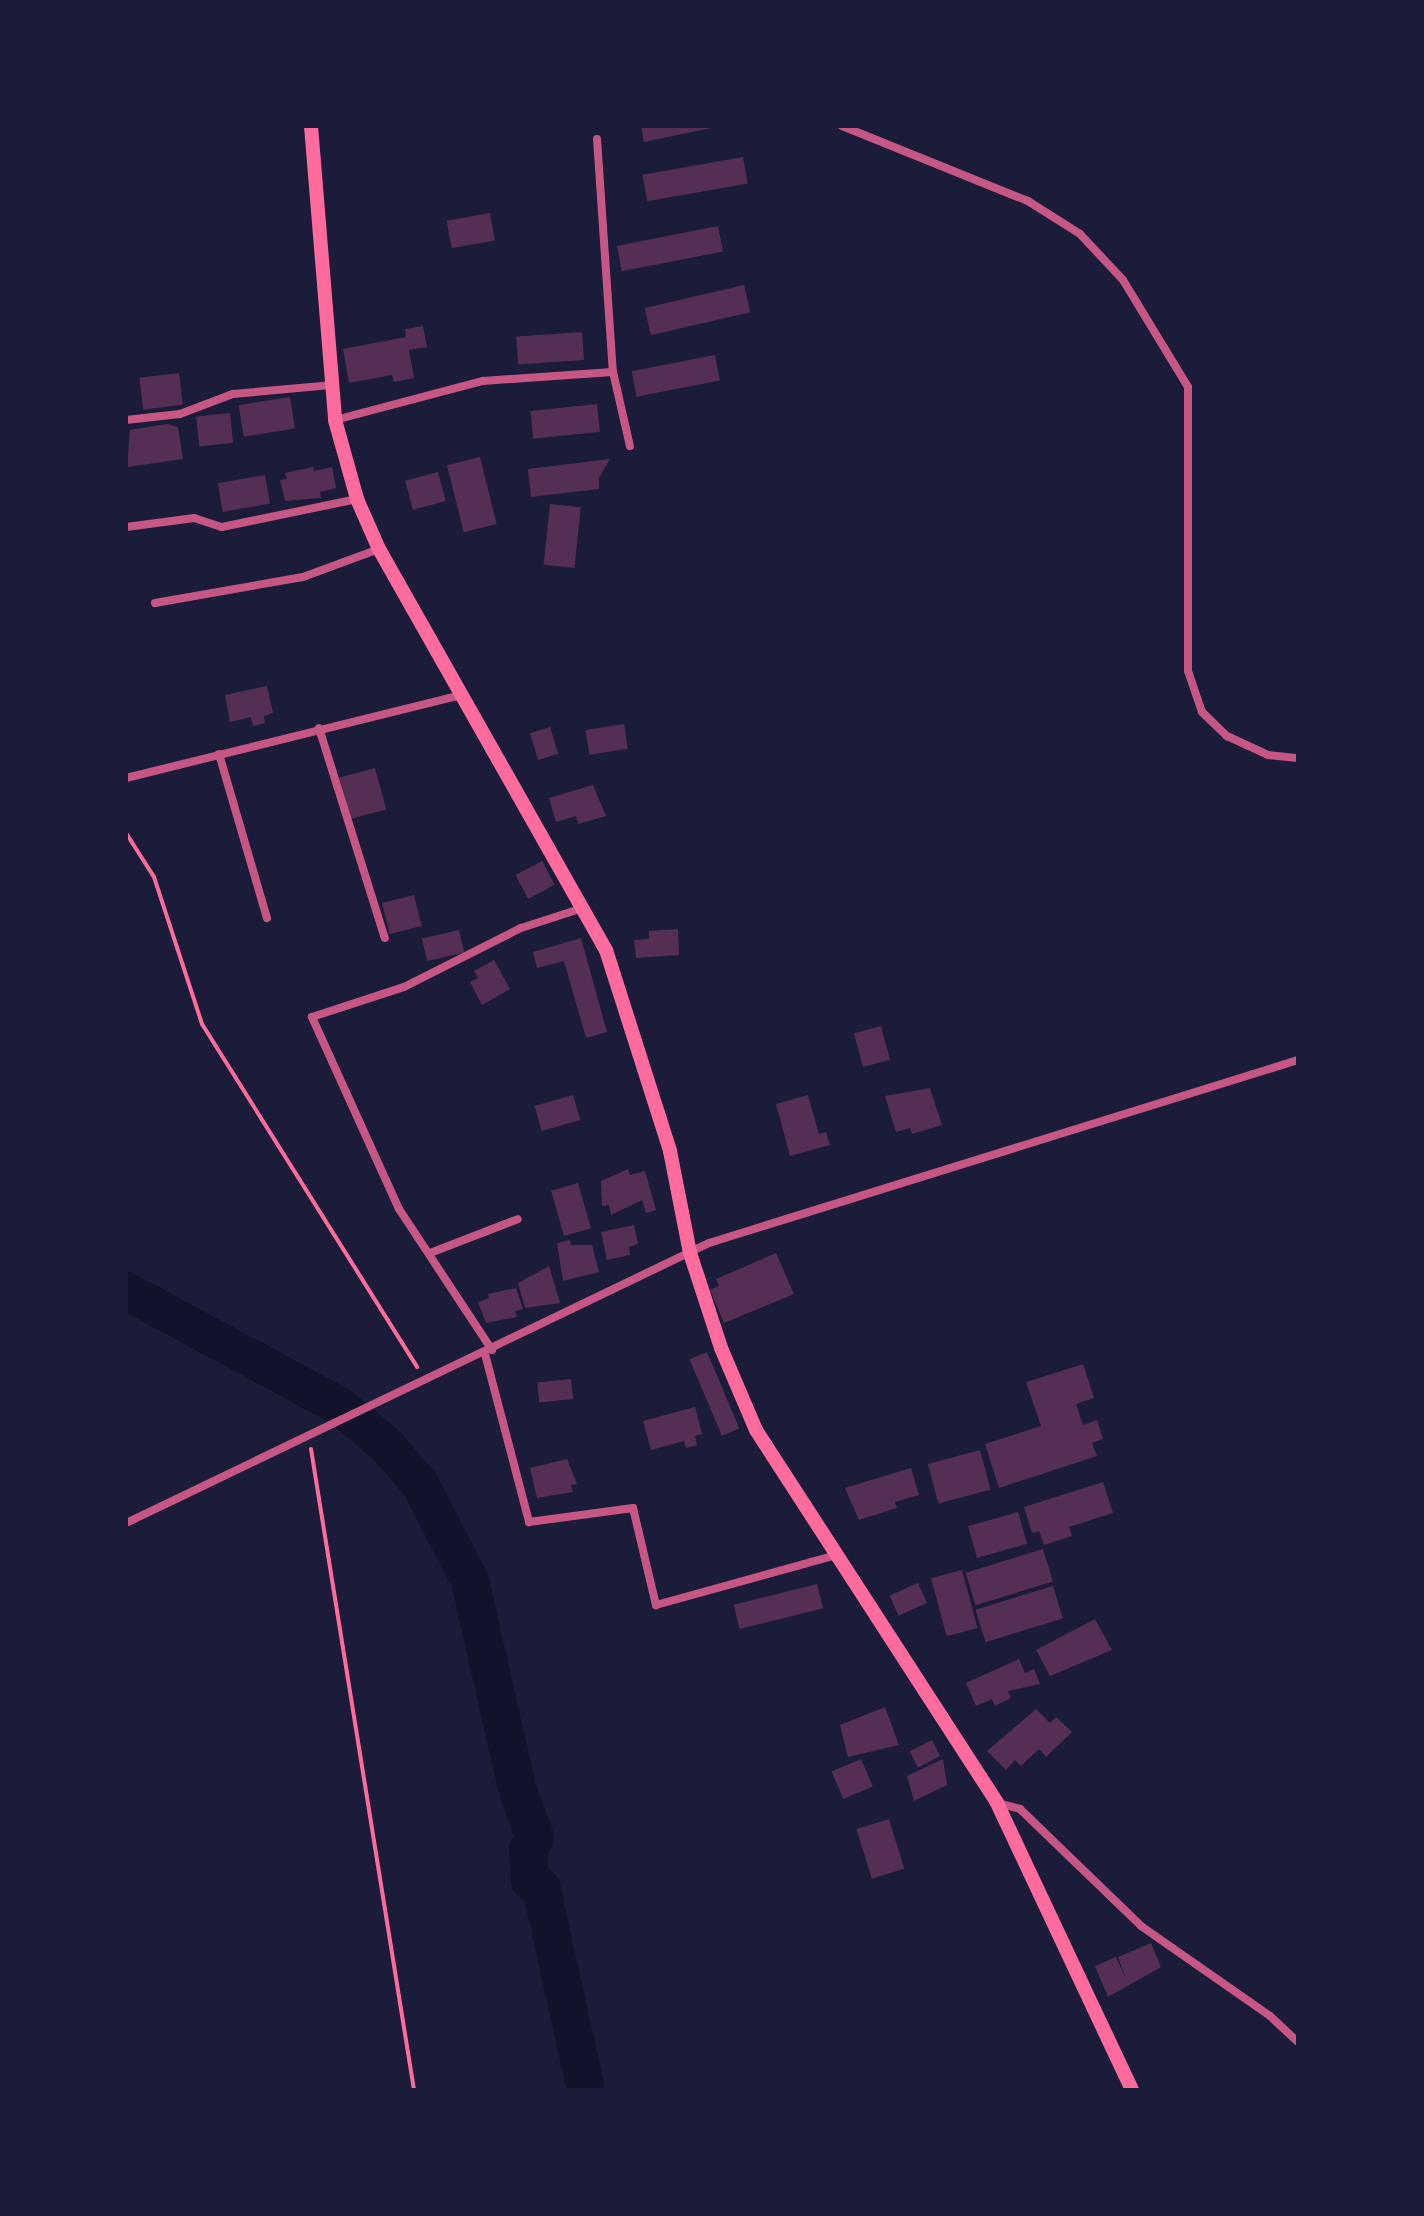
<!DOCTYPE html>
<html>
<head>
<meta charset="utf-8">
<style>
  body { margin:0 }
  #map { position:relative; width:1424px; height:2216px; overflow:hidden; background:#1b1b3a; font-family:"IBM Plex Sans",sans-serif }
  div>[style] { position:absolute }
  .river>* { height:38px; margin:-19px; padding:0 19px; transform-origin:19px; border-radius:19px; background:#12122b }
  .building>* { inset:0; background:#542f53; transform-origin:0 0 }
  .path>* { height:4px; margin:-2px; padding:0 2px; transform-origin:2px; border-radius:2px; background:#ff6b9d }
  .minor>* { height:8px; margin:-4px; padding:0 4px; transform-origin:4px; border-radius:4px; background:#c65784 }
  .primary>* { height:14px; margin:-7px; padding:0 7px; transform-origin:7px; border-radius:7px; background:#ff6b9d }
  span { translate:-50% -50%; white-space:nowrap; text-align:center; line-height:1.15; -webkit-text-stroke:8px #1b1b3a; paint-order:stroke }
  .frame { position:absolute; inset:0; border:128px solid #1b1b3a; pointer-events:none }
</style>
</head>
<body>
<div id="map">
  <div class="river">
    <div style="left:126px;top:1291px;width:244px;rotate:28.3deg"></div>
    <div style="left:341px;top:1407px;width:60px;rotate:40.3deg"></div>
    <div style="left:387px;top:1446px;width:50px;rotate:49deg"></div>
    <div style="left:420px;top:1484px;width:109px;rotate:62.7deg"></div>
    <div style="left:470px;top:1581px;width:212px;rotate:77.2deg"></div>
    <div style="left:517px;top:1788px;width:53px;rotate:70.2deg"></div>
    <div style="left:535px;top:1838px;width:13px;rotate:122deg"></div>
    <div style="left:528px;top:1849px;width:32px;rotate:86deg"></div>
    <div style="left:530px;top:1881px;width:13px;rotate:29deg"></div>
    <div style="left:541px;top:1887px;width:208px;rotate:77.5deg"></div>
  </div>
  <div class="building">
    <div style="clip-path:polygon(641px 126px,716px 126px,716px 127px,644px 142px)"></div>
    <div style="left:743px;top:157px;width:27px;height:102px;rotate:80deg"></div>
    <div style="left:490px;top:213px;width:28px;height:44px;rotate:80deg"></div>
    <div style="left:718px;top:226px;width:26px;height:103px;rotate:79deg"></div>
    <div style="left:744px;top:285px;width:28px;height:102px;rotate:77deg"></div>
    <div style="clip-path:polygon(423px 326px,427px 347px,409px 350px,414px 378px,394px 382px,392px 375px,349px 383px,343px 349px,406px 337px,405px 329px)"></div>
    <div style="left:582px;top:332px;width:28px;height:66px;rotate:86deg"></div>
    <div style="left:715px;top:355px;width:26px;height:85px;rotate:79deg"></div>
    <div style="left:179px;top:373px;width:32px;height:40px;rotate:83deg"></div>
    <div style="left:290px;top:397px;width:32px;height:52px;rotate:81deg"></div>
    <div style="left:597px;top:404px;width:28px;height:67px;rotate:84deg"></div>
    <div style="left:230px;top:413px;width:30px;height:34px;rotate:84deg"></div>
    <div style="clip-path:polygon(167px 424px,178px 427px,183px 459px,127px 467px,130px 430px)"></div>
    <div style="left:480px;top:457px;width:69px;height:34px;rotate:76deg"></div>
    <div style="clip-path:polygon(610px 459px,599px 478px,599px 489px,531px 497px,528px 469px)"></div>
    <div style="clip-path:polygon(313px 467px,314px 471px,332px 467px,336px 488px,320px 492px,321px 498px,285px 501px,280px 480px,287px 479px,285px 473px)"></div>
    <div style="left:438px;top:472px;width:30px;height:34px;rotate:75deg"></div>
    <div style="left:265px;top:475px;width:29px;height:48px;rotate:80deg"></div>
    <div style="left:550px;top:504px;width:31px;height:61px;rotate:6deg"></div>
    <div style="clip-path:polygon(267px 686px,273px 713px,264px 716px,265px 723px,253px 726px,251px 717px,230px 722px,225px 695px)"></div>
    <div style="left:624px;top:724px;width:25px;height:39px;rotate:81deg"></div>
    <div style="left:550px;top:727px;width:28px;height:21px;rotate:73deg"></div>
    <div style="left:375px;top:768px;width:43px;height:37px;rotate:75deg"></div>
    <div style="clip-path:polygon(593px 785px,606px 816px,578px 824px,576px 816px,556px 822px,549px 798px)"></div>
    <div style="left:542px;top:861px;width:27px;height:30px;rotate:62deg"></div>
    <div style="left:414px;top:895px;width:32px;height:33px;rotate:76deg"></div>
    <div style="clip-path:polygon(678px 929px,679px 955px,636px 958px,634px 940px,649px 939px,649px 931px)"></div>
    <div style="left:459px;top:930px;width:23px;height:38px;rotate:77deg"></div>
    <div style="clip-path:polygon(581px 938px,607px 1032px,586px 1038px,564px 961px,537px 968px,533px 952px)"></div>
    <div style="clip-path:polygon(494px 960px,510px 989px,482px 1005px,470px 982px,478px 978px,474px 971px)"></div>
    <div style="left:881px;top:1026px;width:35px;height:28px;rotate:75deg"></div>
    <div style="clip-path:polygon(930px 1088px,942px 1125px,912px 1134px,910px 1128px,896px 1132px,885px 1096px)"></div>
    <div style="left:573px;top:1095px;width:26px;height:40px;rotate:74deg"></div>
    <div style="clip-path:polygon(808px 1095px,819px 1134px,826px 1132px,830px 1145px,790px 1156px,776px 1104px)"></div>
    <div style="clip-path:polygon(628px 1169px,630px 1175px,645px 1171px,656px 1210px,646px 1213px,642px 1200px,611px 1215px,609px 1205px,602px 1206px,601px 1181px)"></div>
    <div style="left:578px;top:1183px;width:47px;height:28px;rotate:74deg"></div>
    <div style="clip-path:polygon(634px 1225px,638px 1244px,629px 1247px,630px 1255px,607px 1260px,601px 1232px)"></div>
    <div style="clip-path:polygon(570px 1240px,571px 1245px,592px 1245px,599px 1272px,563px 1281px,557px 1243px)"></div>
    <div style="clip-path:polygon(776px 1253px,794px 1294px,724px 1323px,710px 1290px,719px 1286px,716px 1279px)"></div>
    <div style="clip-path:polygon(549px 1266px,560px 1303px,525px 1308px,518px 1283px)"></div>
    <div style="clip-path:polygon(516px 1288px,523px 1309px,515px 1311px,517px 1317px,486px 1323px,478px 1302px,489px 1298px,488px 1294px)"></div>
    <div style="left:707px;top:1352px;width:83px;height:19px;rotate:67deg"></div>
    <div style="clip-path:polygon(1083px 1364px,1094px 1398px,1076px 1404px,1083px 1425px,1097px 1420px,1103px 1439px,1092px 1443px,1097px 1456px,999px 1488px,985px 1444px,1041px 1426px,1026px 1382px)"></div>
    <div style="left:571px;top:1379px;width:20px;height:34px;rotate:84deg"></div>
    <div style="clip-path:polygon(695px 1407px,702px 1434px,695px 1436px,697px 1445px,686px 1448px,684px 1441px,651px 1450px,643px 1421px)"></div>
    <div style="left:980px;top:1450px;width:41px;height:54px;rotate:75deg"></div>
    <div style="clip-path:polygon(567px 1459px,577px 1484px,571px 1485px,573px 1492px,537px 1498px,530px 1468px)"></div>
    <div style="clip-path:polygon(911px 1468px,919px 1495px,895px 1502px,897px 1508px,859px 1520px,845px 1488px)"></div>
    <div style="clip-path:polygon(1103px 1482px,1113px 1513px,1069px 1527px,1072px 1536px,1044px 1545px,1039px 1531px,1032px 1533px,1024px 1507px)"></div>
    <div style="left:1018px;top:1512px;width:33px;height:52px;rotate:74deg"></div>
    <div style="left:1043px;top:1549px;width:34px;height:81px;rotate:73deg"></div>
    <div style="left:962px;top:1570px;width:60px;height:32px;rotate:75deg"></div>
    <div style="left:918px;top:1583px;width:22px;height:31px;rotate:66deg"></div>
    <div style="left:817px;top:1584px;width:25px;height:86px;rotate:76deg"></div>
    <div style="left:1053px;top:1586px;width:34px;height:81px;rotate:73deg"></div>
    <div style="clip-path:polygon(1095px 1619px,1112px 1650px,1050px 1676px,1036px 1650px)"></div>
    <div style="clip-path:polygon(1019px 1659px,1025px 1673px,1034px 1669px,1040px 1684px,1008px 1691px,1011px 1698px,995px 1706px,992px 1699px,976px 1706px,966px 1683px)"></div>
    <div style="clip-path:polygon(885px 1707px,899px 1745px,848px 1757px,840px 1725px)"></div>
    <div style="clip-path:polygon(1036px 1709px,1050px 1723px,1056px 1717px,1072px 1732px,1046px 1757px,1039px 1749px,1021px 1766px,1015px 1760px,1006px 1770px,987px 1751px)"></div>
    <div style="left:932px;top:1740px;width:18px;height:25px;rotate:63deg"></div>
    <div style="left:861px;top:1759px;width:30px;height:32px;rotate:67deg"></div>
    <div style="clip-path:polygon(943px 1759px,947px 1785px,914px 1801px,907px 1776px)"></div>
    <div style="left:889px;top:1819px;width:52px;height:34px;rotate:73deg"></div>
    <div style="clip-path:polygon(1151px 1943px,1161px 1967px,1108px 1997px,1095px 1966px,1116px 1957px,1126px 1979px,1118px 1957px)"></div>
  </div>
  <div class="path">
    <div style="left:126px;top:833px;width:52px;rotate:57.5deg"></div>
    <div style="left:154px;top:877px;width:155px;rotate:71.9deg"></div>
    <div style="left:202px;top:1024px;width:405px;rotate:57.9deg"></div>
    <div style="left:311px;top:1449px;width:649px;rotate:80.87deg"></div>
  </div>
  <div class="minor">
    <div style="left:842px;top:126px;width:201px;rotate:22deg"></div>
    <div style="left:1028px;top:201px;width:62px;rotate:32.4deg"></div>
    <div style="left:1080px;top:234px;width:63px;rotate:46.9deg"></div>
    <div style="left:1123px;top:280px;width:125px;rotate:58.7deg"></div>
    <div style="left:1188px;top:387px;width:284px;rotate:90deg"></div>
    <div style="left:1188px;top:671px;width:43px;rotate:71.1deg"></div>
    <div style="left:1202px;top:712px;width:35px;rotate:44deg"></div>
    <div style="left:1227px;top:736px;width:45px;rotate:24.9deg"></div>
    <div style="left:1268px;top:755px;width:30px;rotate:6deg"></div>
    <div style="left:597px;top:139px;width:234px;rotate:86.1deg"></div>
    <div style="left:613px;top:372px;width:76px;rotate:77.1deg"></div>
    <div style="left:126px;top:420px;width:54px;rotate:-6.3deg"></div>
    <div style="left:180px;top:414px;width:57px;rotate:-20.7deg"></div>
    <div style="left:233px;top:394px;width:98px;rotate:-5.2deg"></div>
    <div style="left:335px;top:420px;width:153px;rotate:-14.8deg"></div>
    <div style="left:483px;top:381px;width:130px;rotate:-4deg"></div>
    <div style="left:126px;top:527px;width:69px;rotate:-7.5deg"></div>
    <div style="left:194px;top:518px;width:29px;rotate:18deg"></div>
    <div style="left:222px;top:527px;width:138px;rotate:-11.7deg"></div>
    <div style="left:155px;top:603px;width:150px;rotate:-10deg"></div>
    <div style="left:303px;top:577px;width:81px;rotate:-20.2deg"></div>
    <div style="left:319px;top:728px;width:220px;rotate:72.6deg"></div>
    <div style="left:219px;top:754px;width:171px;rotate:73.7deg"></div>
    <div style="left:126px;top:778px;width:346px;rotate:-13.9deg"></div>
    <div style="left:430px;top:1253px;width:94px;rotate:-21.1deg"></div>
    <div style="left:492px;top:1350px;width:169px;rotate:-123.4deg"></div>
    <div style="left:399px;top:1209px;width:211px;rotate:-114.4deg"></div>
    <div style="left:312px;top:1017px;width:97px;rotate:-18.1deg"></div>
    <div style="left:404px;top:987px;width:131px;rotate:-26.8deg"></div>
    <div style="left:521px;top:928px;width:65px;rotate:-17.9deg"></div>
    <div style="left:485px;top:1354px;width:174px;rotate:75.3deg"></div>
    <div style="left:529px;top:1522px;width:105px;rotate:-7.7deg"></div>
    <div style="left:633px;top:1508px;width:100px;rotate:76.7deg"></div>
    <div style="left:656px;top:1605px;width:184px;rotate:-15.5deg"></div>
    <div style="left:126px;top:1523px;width:647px;rotate:-25.65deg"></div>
    <div style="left:709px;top:1243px;width:617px;rotate:-17.26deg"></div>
    <div style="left:998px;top:1803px;width:23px;rotate:15deg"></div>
    <div style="left:1020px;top:1809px;width:168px;rotate:44deg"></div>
    <div style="left:1141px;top:1926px;width:157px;rotate:34.9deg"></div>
    <div style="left:1270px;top:2016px;width:38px;rotate:43deg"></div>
  </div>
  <div class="primary">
    <div style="left:311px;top:126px;width:295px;rotate:85.3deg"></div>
    <div style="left:335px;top:420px;width:82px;rotate:74.4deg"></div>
    <div style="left:357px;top:499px;width:55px;rotate:66.3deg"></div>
    <div style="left:379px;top:549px;width:461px;rotate:60.5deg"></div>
    <div style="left:606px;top:950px;width:211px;rotate:72.3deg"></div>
    <div style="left:670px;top:1151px;width:104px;rotate:78.9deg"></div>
    <div style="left:690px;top:1253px;width:100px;rotate:71.9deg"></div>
    <div style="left:721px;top:1348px;width:89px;rotate:66.9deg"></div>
    <div style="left:756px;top:1430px;width:444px;rotate:57.1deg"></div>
    <div style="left:997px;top:1803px;width:317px;rotate:64.8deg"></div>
  </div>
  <div class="frame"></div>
</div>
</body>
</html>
